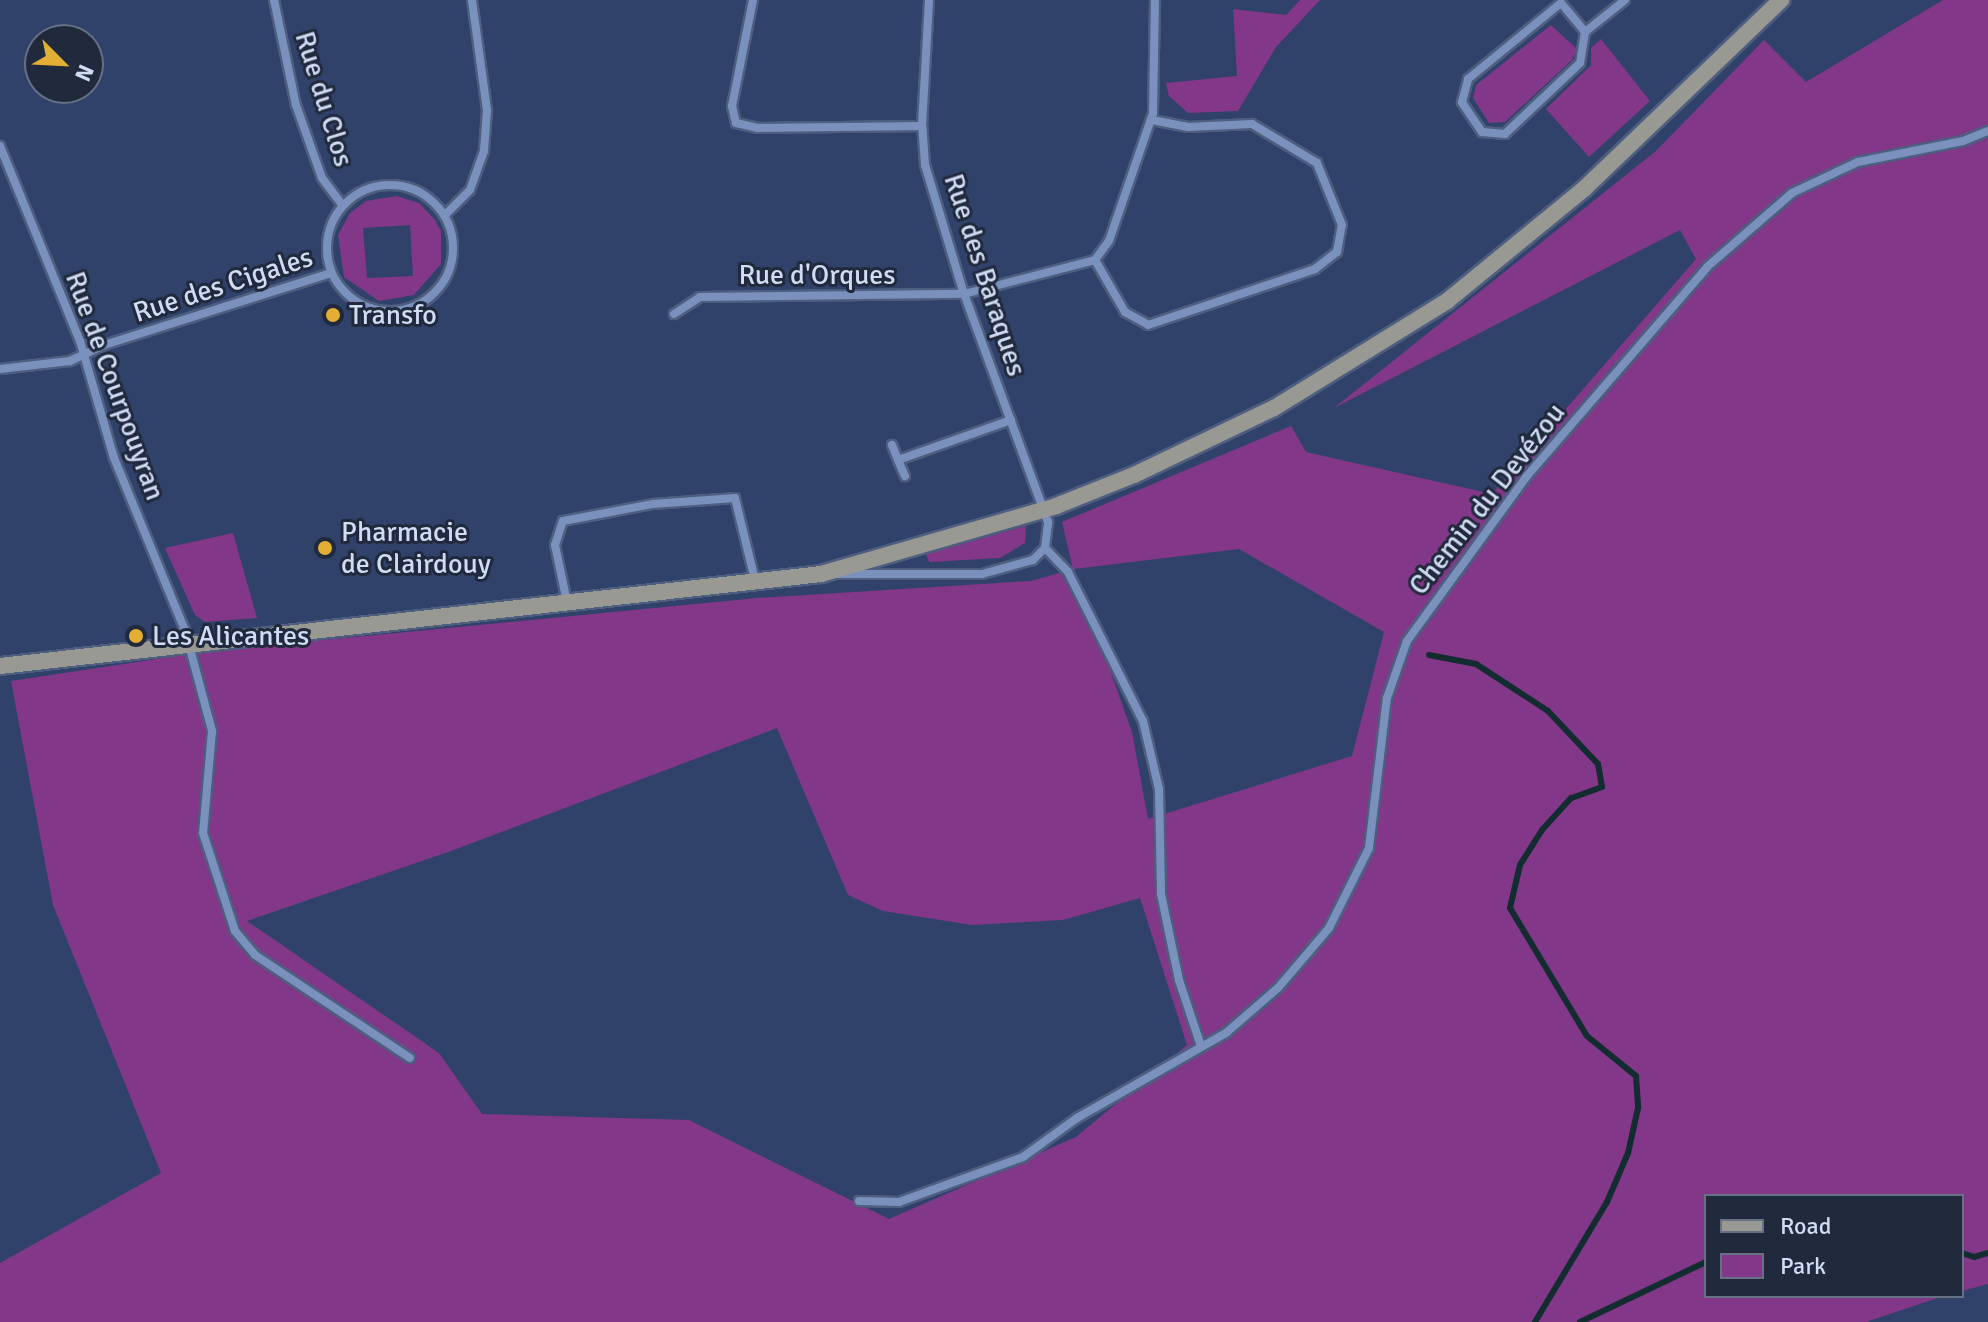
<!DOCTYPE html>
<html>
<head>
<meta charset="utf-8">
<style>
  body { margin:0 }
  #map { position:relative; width:1988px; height:1322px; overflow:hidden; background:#30426a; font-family:Signika,sans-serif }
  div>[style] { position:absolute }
  .green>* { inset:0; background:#833789 }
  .stream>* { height:6px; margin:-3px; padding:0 3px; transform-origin:3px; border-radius:3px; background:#122c2f }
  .roads { filter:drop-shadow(2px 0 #4e5e7f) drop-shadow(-2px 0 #4e5e7f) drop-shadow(0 2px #4e5e7f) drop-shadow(0 -2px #4e5e7f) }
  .street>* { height:8px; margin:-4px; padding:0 4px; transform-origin:4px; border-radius:4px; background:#7b91bd }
  .street>.ring { margin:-4px; padding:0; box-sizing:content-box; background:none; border:8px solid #7b91bd; border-radius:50% }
  .secondary>* { height:16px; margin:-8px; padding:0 8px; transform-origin:8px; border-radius:8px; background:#999994 }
  .dots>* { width:22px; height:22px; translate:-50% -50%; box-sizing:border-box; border:4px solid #21293c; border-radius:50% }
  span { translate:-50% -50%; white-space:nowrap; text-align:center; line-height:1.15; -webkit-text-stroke:6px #21293c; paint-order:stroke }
  .street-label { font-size:28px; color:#d0dcf4 }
  .poi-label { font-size:28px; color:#d0dcf4 }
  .left { translate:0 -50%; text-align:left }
  .legend { position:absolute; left:1704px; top:1194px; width:260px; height:104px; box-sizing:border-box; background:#21293c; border:2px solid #677186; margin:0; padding:10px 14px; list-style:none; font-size:24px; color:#d0dcf4 }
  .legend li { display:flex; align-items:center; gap:16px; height:40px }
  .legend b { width:40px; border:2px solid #677186 }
  .north { position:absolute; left:24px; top:24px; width:80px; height:80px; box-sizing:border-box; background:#21293c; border:2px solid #677186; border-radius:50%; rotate:114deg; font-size:22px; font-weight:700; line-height:32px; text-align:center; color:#d0dcf4 }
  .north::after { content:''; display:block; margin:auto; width:28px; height:36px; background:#e2af34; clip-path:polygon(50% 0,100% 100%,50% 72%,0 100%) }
</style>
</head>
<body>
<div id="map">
  <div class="green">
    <div style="clip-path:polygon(1300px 0,1320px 0,1276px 47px,1238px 111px,1188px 113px,1169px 96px,1166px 83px,1237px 76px,1233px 9px,1286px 15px)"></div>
    <div style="clip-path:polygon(evenodd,1943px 0,1988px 0,1988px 1284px,1962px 1291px,1962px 1196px,1706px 1196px,1706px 1296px,1944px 1296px,1866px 1322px,0 1322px,0 1263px,161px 1173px,53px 905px,11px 681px,210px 651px,757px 598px,1031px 581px,1073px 569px,1062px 522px,1291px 426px,1306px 452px,1492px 494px,1696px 259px,1680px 230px,1334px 408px,1656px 151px,1764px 40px,1806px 82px,1943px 0,1239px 549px,1384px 632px,1352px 756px,1148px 819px,1132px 732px,1074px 569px,1239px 549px,1943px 0,777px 728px,848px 895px,883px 911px,972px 925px,1063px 920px,1140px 898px,1187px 1045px,1076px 1137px,889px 1219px,689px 1120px,482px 1114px,439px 1053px,247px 921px,451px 851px,777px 728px)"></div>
    <div style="clip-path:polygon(1551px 25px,1577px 49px,1572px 60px,1505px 122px,1489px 123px,1473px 98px,1476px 85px)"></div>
    <div style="clip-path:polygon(1601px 39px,1650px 101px,1589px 157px,1546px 109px,1591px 65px,1591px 48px)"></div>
    <div style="clip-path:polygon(evenodd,397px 196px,419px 203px,435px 220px,441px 231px,441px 264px,414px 295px,379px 301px,344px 277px,338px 235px,350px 213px,366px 201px,397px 196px,410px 225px,413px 276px,367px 278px,363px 228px,410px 225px)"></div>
    <div style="clip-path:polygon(1026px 526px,1025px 543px,1000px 558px,929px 562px,926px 553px)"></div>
    <div style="clip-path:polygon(233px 533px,257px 618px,205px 622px,195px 615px,165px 548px)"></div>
  </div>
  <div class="stream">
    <div style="left:1429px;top:655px;width:48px;rotate:10.8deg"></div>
    <div style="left:1476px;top:664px;width:86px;rotate:33.1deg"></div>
    <div style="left:1548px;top:711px;width:73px;rotate:46.7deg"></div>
    <div style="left:1598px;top:764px;width:23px;rotate:80deg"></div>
    <div style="left:1602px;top:787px;width:33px;rotate:160deg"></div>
    <div style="left:1571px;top:798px;width:43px;rotate:132.2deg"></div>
    <div style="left:1542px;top:830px;width:41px;rotate:122.2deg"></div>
    <div style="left:1520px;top:865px;width:44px;rotate:103.1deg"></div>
    <div style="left:1510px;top:908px;width:149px;rotate:59deg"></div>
    <div style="left:1587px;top:1036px;width:63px;rotate:39.2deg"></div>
    <div style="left:1636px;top:1076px;width:32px;rotate:86deg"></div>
    <div style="left:1638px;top:1108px;width:46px;rotate:102.5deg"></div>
    <div style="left:1628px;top:1153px;width:53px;rotate:113.2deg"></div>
    <div style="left:1607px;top:1202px;width:140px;rotate:121deg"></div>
    <div style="left:1962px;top:1253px;width:13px;rotate:18deg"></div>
    <div style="left:1974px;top:1257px;width:15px;rotate:-16deg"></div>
    <div style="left:1580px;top:1322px;width:140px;rotate:-25.5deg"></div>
  </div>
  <div class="roads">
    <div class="street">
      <div style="left:274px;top:0;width:107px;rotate:78.2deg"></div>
      <div style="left:296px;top:105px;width:77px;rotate:70.4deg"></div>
      <div style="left:322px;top:178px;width:34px;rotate:53deg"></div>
      <div style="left:753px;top:0;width:108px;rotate:101.2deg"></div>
      <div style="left:732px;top:106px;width:17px;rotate:77deg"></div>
      <div style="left:736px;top:123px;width:22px;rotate:13deg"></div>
      <div style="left:757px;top:128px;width:165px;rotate:-0.7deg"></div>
      <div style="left:1561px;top:3px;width:38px;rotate:50deg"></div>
      <div style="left:1585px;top:32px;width:31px;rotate:99deg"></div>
      <div style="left:1580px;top:63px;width:103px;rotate:136.6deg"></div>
      <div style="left:1505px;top:134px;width:23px;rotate:-175deg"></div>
      <div style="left:1482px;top:132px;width:36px;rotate:-124deg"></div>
      <div style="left:1462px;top:102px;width:24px;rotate:-75deg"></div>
      <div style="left:1468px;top:79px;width:120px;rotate:-39.3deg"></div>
      <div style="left:1585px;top:32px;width:51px;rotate:-38.7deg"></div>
      <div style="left:0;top:146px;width:211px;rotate:67.7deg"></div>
      <div style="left:80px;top:341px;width:122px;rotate:73.8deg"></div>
      <div style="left:114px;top:458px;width:186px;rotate:67.6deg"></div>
      <div style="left:185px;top:630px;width:105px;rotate:75deg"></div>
      <div style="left:212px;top:731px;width:102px;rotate:95deg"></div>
      <div style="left:203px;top:833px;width:103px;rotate:71.9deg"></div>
      <div style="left:235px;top:931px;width:31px;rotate:50deg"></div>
      <div style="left:255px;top:955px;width:186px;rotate:33.6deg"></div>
      <div class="ring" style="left:327px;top:185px;width:118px;height:118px"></div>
      <div style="left:445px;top:215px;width:35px;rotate:-45deg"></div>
      <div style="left:470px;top:190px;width:41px;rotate:-70.3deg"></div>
      <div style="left:484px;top:151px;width:41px;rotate:-85.8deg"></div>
      <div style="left:487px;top:110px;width:111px;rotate:-97.8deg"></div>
      <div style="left:1095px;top:260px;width:60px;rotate:60deg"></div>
      <div style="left:1125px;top:312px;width:26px;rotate:29deg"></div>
      <div style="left:1148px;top:325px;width:176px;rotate:-18.5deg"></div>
      <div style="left:1315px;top:269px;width:28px;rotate:-38deg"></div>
      <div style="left:1337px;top:252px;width:27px;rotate:-80deg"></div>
      <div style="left:1342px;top:225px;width:67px;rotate:-112deg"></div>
      <div style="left:1317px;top:163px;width:76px;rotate:-149deg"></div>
      <div style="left:1252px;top:124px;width:64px;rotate:177.3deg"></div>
      <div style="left:1188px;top:127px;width:38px;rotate:-169deg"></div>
      <div style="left:674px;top:314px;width:31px;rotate:-33deg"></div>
      <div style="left:700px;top:297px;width:264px;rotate:-0.7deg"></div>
      <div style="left:964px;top:294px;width:135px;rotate:-14.5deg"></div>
      <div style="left:1095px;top:260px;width:24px;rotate:-54deg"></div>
      <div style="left:1109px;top:241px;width:135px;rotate:-71deg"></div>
      <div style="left:1153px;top:113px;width:113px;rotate:-89deg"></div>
      <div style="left:0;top:369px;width:70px;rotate:-6.5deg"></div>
      <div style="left:70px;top:361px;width:38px;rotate:-25deg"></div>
      <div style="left:104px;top:345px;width:238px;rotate:-17.6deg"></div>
      <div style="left:892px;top:445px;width:16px;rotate:68deg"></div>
      <div style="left:905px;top:476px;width:17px;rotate:-114deg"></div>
      <div style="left:898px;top:460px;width:120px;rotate:-19.5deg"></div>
      <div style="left:1045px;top:548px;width:33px;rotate:46deg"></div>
      <div style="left:1068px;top:572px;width:167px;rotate:63.3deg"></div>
      <div style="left:1143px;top:721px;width:70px;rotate:76.8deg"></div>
      <div style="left:1159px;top:789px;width:105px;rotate:88.9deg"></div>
      <div style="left:1161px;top:894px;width:88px;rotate:78.2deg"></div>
      <div style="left:1179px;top:980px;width:70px;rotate:71.6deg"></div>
      <div style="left:838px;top:574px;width:144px"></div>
      <div style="left:982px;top:574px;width:53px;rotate:-15.4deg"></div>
      <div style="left:1033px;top:560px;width:17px;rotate:-45deg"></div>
      <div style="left:1045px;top:548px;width:26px;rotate:-83deg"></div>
      <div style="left:1048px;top:522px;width:243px;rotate:-110.2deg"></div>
      <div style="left:964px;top:294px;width:135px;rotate:-106.8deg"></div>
      <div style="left:925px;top:165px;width:39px;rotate:-94deg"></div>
      <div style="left:922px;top:126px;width:126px;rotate:-86.8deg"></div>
      <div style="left:567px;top:602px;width:58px;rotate:-101.9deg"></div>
      <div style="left:555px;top:545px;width:25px;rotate:-72deg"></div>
      <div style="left:563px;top:521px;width:92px;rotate:-10.7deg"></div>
      <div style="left:653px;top:504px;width:82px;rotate:-4.2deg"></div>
      <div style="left:735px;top:498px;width:84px;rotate:76.3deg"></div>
      <div style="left:859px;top:1201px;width:40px;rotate:1.4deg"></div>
      <div style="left:899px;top:1202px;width:132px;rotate:-19.9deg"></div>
      <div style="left:1023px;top:1157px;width:67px;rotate:-35.8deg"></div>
      <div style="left:1077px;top:1118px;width:172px;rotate:-29.7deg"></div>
      <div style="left:1226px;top:1033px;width:69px;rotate:-40.9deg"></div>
      <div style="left:1278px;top:988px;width:79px;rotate:-49.6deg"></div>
      <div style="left:1329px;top:928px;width:89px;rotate:-63.4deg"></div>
      <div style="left:1369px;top:848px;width:151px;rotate:-83.2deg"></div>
      <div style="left:1387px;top:698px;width:60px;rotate:-70.7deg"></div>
      <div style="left:1407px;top:641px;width:203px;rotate:-54deg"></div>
      <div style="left:1526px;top:477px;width:277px;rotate:-49.2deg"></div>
      <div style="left:1707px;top:267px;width:113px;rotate:-41deg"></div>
      <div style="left:1792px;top:193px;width:73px;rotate:-25.2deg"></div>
      <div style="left:1858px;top:162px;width:107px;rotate:-11.3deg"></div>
      <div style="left:1963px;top:141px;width:27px;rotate:-22deg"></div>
    </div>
    <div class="secondary">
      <div style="left:0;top:666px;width:826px;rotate:-6.39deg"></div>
      <div style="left:821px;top:574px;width:245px;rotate:-16.1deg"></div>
      <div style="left:1056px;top:506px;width:84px;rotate:-21.7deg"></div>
      <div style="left:1134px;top:475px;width:155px;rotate:-25.6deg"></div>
      <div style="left:1274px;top:408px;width:203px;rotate:-31.7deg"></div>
      <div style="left:1447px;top:301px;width:178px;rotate:-39.3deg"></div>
      <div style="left:1585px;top:188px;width:272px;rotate:-43.8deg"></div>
    </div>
  </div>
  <div class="dots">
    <div style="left:333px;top:315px;background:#e2af34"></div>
    <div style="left:325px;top:548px;background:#e2af34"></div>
    <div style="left:136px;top:636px;background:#e2af34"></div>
  </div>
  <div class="street-label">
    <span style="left:324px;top:99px;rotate:73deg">Rue du Clos</span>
    <span style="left:817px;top:275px">Rue d'Orques</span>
    <span style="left:985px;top:275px;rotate:72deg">Rue des Baraques</span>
    <span style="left:223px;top:285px;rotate:-18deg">Rue des Cigales</span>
    <span style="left:115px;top:386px;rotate:70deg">Rue de Courpouyran</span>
    <span style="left:1487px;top:499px;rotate:-52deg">Chemin du Devézou</span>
  </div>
  <div class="poi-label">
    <span class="left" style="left:349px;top:315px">Transfo</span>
    <span class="left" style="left:341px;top:548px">Pharmacie<br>de Clairdouy</span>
    <span class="left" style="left:152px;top:636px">Les Alicantes</span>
  </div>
  <ul class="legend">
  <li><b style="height:10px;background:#999994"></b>Road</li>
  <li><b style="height:22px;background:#833789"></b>Park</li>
  </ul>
  <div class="north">N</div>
</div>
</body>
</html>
